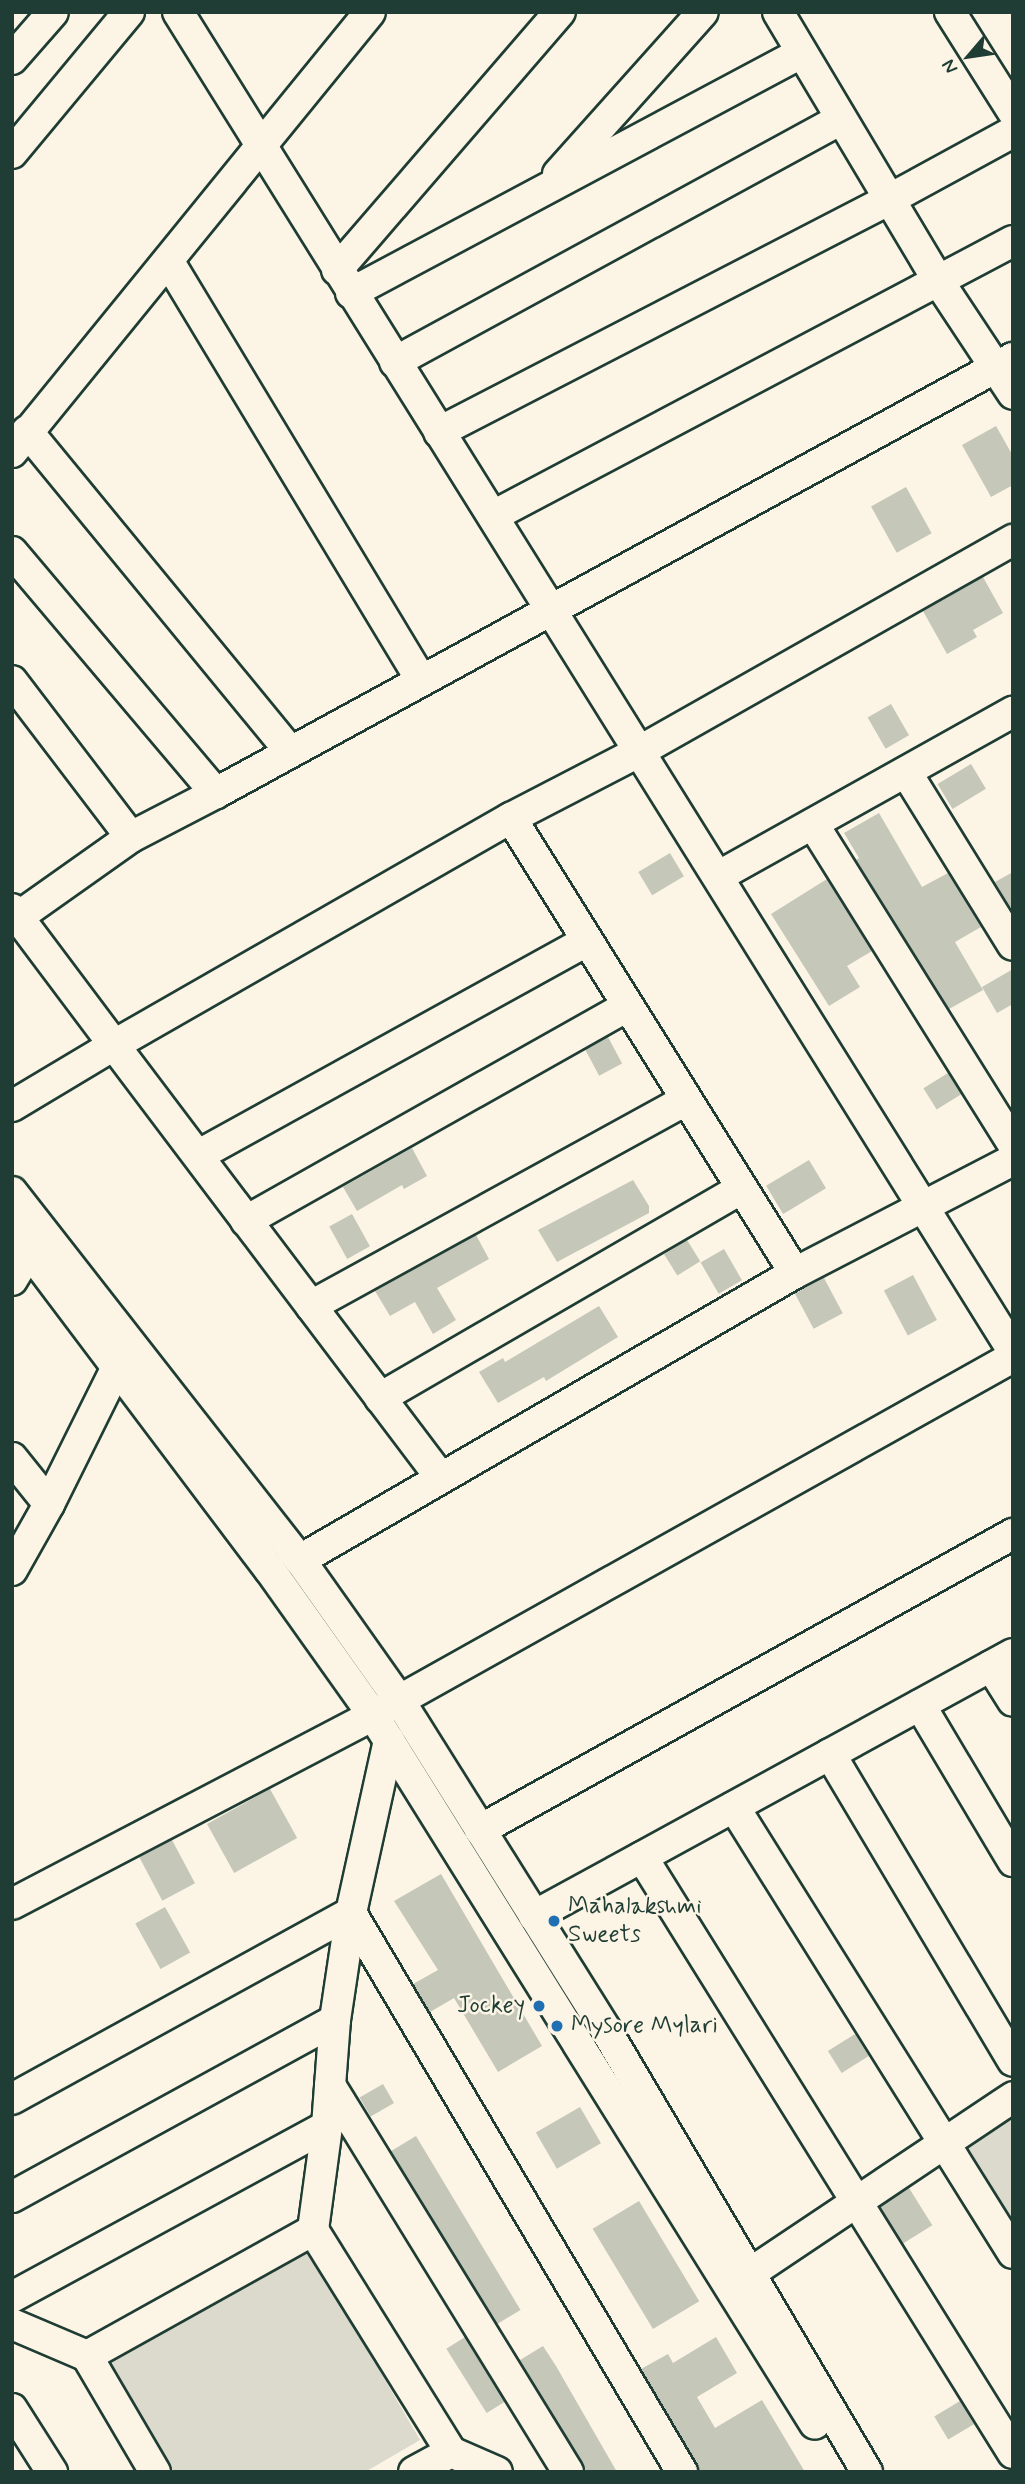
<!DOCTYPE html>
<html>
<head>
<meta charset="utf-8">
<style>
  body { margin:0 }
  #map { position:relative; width:1025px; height:2484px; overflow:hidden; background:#fcf5e5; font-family:Mynerve,sans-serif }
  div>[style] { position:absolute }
  .green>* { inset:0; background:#dcdacc }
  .building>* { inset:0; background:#c5c7b9; transform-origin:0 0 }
  .roads { filter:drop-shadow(2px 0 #1f3d34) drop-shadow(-2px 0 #1f3d34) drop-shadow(0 2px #1f3d34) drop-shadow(0 -2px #1f3d34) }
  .minor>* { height:30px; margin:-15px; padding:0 15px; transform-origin:15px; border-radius:15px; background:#fcf5e5 }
  .dots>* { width:19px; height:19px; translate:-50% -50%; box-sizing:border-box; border:4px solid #fcf5e5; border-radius:50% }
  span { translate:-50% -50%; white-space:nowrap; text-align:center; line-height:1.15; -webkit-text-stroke:5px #fcf5e5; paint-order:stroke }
  .poi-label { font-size:24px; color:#1f3d34 }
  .left { translate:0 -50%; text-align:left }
  .right { translate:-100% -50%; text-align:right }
  .frame { position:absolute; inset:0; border:14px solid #1f3d34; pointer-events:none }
  .north { position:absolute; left:934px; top:21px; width:70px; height:70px; -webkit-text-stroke:5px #fcf5e5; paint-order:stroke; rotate:241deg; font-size:19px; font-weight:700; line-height:28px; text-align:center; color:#1f3d34 }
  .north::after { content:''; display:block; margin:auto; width:24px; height:32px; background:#1f3d34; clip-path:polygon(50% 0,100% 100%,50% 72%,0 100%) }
</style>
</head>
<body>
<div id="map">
  <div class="green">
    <div style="clip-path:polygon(1013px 2117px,1013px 2236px,959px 2152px)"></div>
    <div style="clip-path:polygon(306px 2244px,420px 2440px,365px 2472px,174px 2472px,108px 2359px)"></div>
  </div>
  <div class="building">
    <div style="clip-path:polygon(996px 426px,1013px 456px,1013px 485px,991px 497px,962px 445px)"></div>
    <div style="left:906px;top:487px;width:53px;height:40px;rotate:61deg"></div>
    <div style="clip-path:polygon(983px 577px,1003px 613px,973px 630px,977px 637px,947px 654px,923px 611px)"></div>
    <div style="left:891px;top:704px;width:36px;height:27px;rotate:60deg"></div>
    <div style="left:971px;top:764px;width:29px;height:39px;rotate:59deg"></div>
    <div style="clip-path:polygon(879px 813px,922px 887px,948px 873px,981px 927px,955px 942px,983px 990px,949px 1009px,856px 860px,859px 858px,844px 833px)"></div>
    <div style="left:670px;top:853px;width:27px;height:37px;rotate:59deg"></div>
    <div style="clip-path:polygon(1013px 872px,1013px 906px,1010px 907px,995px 882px)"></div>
    <div style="clip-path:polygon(827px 879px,872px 951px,847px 966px,860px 987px,829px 1006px,771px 914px)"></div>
    <div style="clip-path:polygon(1013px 969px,1013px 1004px,997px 1013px,982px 987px)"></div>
    <div style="left:608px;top:1037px;width:30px;height:26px;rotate:62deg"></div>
    <div style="left:948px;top:1073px;width:25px;height:29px;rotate:58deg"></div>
    <div style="clip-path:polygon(412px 1148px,427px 1176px,404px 1189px,402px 1185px,357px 1211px,343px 1187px)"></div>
    <div style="left:809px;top:1160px;width:33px;height:50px;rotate:59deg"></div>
    <div style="clip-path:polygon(633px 1180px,649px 1206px,649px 1213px,557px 1262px,538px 1230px)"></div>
    <div style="left:352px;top:1214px;width:37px;height:26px;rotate:61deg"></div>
    <div style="clip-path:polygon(476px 1235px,489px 1259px,437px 1288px,456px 1320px,433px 1334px,415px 1302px,390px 1316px,375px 1291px)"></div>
    <div style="left:687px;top:1240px;width:25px;height:27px;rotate:58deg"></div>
    <div style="left:724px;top:1249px;width:36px;height:27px;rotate:60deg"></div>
    <div style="left:913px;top:1275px;width:51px;height:33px;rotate:62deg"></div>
    <div style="left:824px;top:1278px;width:40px;height:33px;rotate:62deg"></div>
    <div style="clip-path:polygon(599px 1306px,618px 1337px,546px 1381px,544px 1377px,498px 1403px,479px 1372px,503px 1358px,505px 1362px)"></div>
    <div style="left:270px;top:1789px;width:56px;height:72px;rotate:61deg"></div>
    <div style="left:172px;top:1840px;width:49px;height:37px;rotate:62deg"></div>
    <div style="clip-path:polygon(441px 1874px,542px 2046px,498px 2072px,454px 1998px,430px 2012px,413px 1984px,438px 1970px,394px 1901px)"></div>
    <div style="left:165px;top:1907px;width:52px;height:34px;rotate:61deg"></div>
    <div style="left:855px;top:2034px;width:26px;height:32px;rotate:58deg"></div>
    <div style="left:383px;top:2084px;width:22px;height:27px;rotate:60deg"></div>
    <div style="left:580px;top:2107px;width:42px;height:51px;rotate:60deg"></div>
    <div style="left:416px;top:2136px;width:203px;height:29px;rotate:59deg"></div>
    <div style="left:909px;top:2188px;width:44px;height:35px;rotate:58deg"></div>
    <div style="left:639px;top:2201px;width:117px;height:54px;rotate:59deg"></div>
    <div style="left:465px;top:2337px;width:76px;height:22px;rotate:58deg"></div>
    <div style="clip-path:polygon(716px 2337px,737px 2373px,697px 2397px,715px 2428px,762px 2400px,805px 2472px,699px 2472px,641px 2369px,668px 2354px,673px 2363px)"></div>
    <div style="clip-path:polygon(543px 2346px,556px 2366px,617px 2472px,587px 2472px,520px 2360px)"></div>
    <div style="left:960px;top:2401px;width:27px;height:30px;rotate:59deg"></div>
  </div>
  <div class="roads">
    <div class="minor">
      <div style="left:178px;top:12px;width:1578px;rotate:58.05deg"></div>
      <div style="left:778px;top:12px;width:314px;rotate:59.2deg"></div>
      <div style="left:939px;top:282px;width:134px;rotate:56.5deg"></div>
      <div style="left:950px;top:12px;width:118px;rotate:57.8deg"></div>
      <div style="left:12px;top:59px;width:62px;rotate:-48.9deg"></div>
      <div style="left:12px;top:153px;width:183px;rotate:-50.3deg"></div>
      <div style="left:558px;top:174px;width:217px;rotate:-48.2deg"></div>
      <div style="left:169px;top:262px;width:487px;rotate:58.9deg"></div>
      <div style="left:337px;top:270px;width:341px;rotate:-49.2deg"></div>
      <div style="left:351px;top:293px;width:510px;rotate:-28.07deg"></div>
      <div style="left:395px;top:362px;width:508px;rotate:-28.58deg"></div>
      <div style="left:27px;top:431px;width:414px;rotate:50.6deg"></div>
      <div style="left:439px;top:432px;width:508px;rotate:-27.32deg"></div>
      <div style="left:890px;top:199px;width:140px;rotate:-28.6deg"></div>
      <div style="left:12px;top:452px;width:567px;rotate:-50.87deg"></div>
      <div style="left:493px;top:516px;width:588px;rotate:-27.87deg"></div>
      <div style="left:12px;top:552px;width:316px;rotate:49.8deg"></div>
      <div style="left:216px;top:793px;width:96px;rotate:152.6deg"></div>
      <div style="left:131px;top:837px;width:138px;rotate:144.7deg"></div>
      <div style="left:12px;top:681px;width:196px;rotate:52.7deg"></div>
      <div style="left:906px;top:772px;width:203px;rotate:58.3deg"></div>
      <div style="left:216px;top:793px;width:908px;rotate:-28.63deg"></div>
      <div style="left:511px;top:818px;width:536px;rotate:58.03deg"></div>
      <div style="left:813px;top:824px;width:377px;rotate:58deg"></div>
      <div style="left:719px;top:876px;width:337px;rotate:-29.2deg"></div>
      <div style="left:12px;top:909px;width:170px;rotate:53.1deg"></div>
      <div style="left:114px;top:1045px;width:119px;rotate:149.1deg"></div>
      <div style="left:199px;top:1155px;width:443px;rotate:-28.9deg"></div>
      <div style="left:12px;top:1192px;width:467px;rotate:52deg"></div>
      <div style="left:300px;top:1560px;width:171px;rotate:54.7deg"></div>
      <div style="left:399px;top:1700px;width:392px;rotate:57.9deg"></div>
      <div style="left:607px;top:2032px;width:511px;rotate:59.42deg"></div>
      <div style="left:246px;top:1221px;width:438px;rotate:-29.4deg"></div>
      <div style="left:12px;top:1228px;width:428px;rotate:53deg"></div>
      <div style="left:270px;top:1570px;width:178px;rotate:54.6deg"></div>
      <div style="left:373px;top:1715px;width:835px;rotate:58.06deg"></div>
      <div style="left:12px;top:1280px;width:35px;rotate:-59deg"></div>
      <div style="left:311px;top:1306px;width:427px;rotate:-28.8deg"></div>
      <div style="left:380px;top:1398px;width:417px;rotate:-30.1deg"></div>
      <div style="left:12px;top:1458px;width:59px;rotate:51.2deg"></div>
      <div style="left:441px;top:1478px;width:543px;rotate:-127.06deg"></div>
      <div style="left:114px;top:1045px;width:457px;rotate:-29.8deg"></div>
      <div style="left:511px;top:818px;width:145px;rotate:-27.4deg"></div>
      <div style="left:640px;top:751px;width:429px;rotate:-29.5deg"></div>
      <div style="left:300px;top:1560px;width:572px;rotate:-30.11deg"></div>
      <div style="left:795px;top:1273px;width:246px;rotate:-27.4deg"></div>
      <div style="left:12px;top:1570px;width:76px;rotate:-60.7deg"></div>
      <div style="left:49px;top:1504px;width:155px;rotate:-63.6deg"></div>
      <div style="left:991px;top:1666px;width:41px;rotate:57.8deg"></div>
      <div style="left:920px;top:1705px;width:182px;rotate:59.2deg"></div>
      <div style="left:830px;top:1754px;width:357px;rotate:59.2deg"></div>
      <div style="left:734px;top:1807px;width:526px;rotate:57.97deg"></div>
      <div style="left:480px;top:1830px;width:610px;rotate:-29.05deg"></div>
      <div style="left:642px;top:1857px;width:702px;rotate:58.1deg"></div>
      <div style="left:12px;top:1904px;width:407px;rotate:-27.6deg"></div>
      <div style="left:373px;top:1715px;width:733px;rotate:-29.22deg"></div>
      <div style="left:534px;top:1916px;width:546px;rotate:-28.68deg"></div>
      <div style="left:330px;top:2085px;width:454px;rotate:58.4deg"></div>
      <div style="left:12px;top:2099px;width:387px;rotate:-28.8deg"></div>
      <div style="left:351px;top:1913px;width:650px;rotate:59.37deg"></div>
      <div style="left:12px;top:2197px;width:368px;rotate:-28.7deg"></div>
      <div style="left:313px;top:2230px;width:105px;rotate:-82.3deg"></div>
      <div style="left:327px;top:2126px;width:106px;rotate:-85.7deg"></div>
      <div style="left:335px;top:2020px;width:108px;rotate:-81.5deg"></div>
      <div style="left:351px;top:1913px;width:177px;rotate:-77.6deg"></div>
      <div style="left:749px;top:2274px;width:318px;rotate:-33.8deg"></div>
      <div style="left:12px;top:2297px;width:358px;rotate:-28.5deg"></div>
      <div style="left:12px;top:2324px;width:82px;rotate:23.1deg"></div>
      <div style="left:12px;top:2409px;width:75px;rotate:57.6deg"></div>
      <div style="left:155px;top:2472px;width:134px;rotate:-120.4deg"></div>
      <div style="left:87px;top:2356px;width:259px;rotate:-29.1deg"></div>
      <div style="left:313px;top:2230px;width:261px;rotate:58.1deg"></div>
      <div style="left:451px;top:2452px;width:50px;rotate:23.5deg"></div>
      <div style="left:414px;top:2472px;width:42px;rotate:-28.4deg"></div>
    </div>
  </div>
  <div class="dots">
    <div style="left:554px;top:1921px;background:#1f6fb2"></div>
    <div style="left:539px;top:2006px;background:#1f6fb2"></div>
    <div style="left:557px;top:2026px;background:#1f6fb2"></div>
  </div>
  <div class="poi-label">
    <span class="left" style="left:568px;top:1921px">Mahalakshmi<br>Sweets</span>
    <span class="right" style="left:525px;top:2006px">Jockey</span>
    <span class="left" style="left:571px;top:2026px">Mysore Mylari</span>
  </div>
  <div class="frame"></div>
  <div class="north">N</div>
</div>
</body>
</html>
